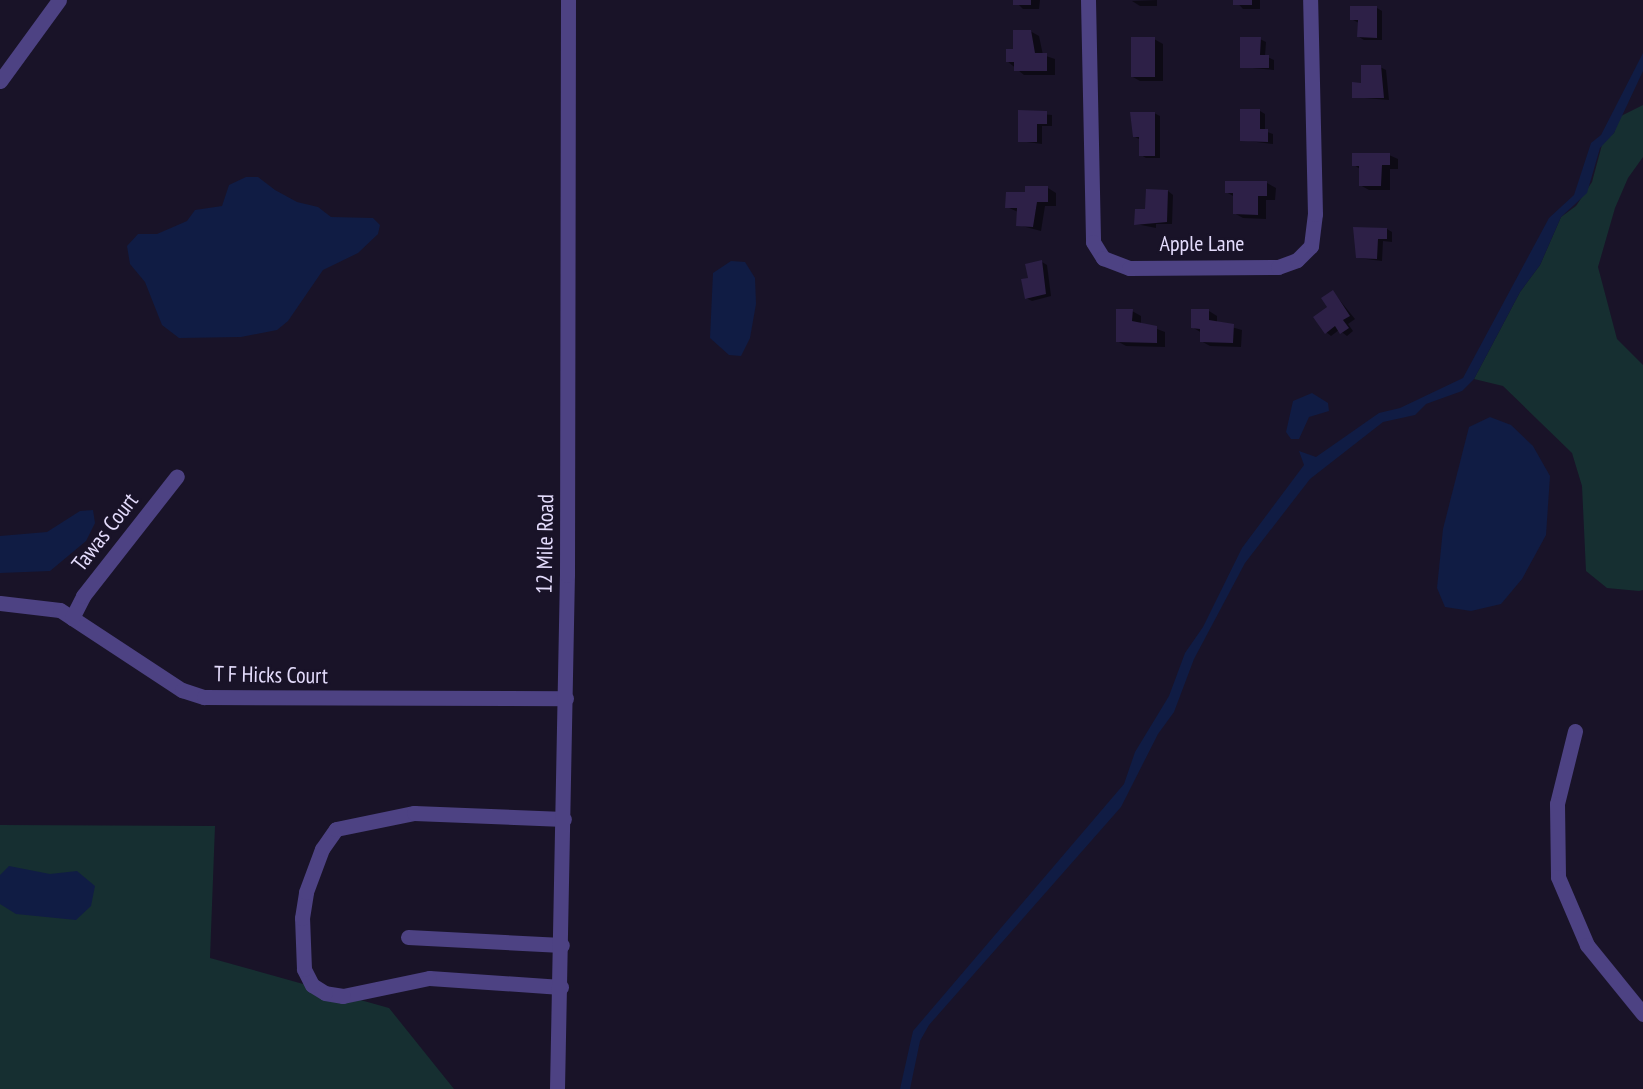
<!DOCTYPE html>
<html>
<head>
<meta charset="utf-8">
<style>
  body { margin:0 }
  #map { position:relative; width:1643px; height:1089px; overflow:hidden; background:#191328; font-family:"PT Sans Narrow",sans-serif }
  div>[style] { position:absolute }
  .green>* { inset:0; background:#162f31 }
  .water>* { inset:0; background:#101c44 }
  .shadow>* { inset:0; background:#0007 }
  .building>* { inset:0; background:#2d2047; transform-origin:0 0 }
  .minor>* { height:15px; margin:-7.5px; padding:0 7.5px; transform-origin:7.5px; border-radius:7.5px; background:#4d4283 }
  span { translate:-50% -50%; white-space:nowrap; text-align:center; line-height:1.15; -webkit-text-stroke:5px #191328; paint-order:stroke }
  .street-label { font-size:22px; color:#e4dcfc }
</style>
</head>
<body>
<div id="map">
  <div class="green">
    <div style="clip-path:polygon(1643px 105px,1643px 157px,1628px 178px,1615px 208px,1598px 267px,1617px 339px,1643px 365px,1643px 590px,1639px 591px,1607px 588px,1586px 571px,1582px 486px,1572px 453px,1503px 386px,1474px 379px,1520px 292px,1540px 265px,1561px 217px,1576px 206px,1592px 182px,1603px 141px,1614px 133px,1619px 117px)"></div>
    <div style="clip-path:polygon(0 825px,215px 826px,210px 958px,389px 1008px,454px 1089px,0 1089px)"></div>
  </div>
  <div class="water">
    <div style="clip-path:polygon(1643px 53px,1643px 71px,1614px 133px,1600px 148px,1587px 193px,1561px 217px,1540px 265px,1520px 292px,1474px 379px,1462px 391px,1426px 404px,1415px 415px,1383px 422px,1310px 479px,1245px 563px,1194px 659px,1174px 712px,1158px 734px,1121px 807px,929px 1025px,920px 1041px,910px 1089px,900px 1089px,913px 1031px,1124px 784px,1135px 752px,1169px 696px,1185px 653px,1203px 627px,1242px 548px,1304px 465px,1299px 451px,1316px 457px,1379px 413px,1400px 408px,1463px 378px,1549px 218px,1574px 195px,1591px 143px,1601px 135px)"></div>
    <div style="clip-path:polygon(246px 177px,258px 177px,275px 190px,297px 202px,318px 207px,331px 217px,373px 218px,380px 225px,378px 234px,358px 253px,323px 270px,288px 321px,277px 330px,241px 337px,179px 338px,162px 325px,145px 282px,130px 264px,127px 246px,138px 234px,157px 234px,187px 221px,195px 210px,222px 206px,229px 185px)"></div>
    <div style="clip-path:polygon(731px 261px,745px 262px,755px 278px,756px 304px,750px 338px,741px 356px,729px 355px,710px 338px,713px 273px)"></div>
    <div style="clip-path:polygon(1312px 393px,1328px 403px,1329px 411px,1309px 417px,1299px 439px,1291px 439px,1286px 432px,1293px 401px)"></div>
    <div style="clip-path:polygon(1490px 417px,1511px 425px,1533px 446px,1550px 476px,1546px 535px,1522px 579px,1501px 604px,1471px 611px,1445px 607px,1437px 588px,1443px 529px,1469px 427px)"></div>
    <div style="clip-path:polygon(93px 510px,95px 523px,86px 541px,50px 571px,0 573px,0 536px,47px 532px,80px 511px)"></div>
    <div style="clip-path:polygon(9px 866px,50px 874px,77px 871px,95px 886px,91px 906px,76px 920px,16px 914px,0 904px,0 875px)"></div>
  </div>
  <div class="shadow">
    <div style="clip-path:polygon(1014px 0,1040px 0,1039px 9px,1023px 9px)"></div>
    <div style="clip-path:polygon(1157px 0,1157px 6px,1140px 6px,1132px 1px)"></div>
    <div style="clip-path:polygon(1235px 0,1260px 0,1260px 9px,1243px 9px)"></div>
    <div style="clip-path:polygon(1377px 8px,1382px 11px,1382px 40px,1364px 40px,1359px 37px,1359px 23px,1351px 19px)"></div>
    <div style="clip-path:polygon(1030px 31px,1039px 36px,1043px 55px,1055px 59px,1055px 75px,1024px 75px,1007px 61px)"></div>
    <div style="clip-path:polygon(1154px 39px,1163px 44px,1163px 81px,1140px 81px,1131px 76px)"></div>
    <div style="clip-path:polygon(1260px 39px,1266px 42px,1265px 56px,1274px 60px,1274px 70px,1241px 67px)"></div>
    <div style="clip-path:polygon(1380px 67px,1386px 70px,1389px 100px,1353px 97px)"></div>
    <div style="clip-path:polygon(1260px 111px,1265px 114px,1265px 131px,1273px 134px,1273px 144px,1241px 140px)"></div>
    <div style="clip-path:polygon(1020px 112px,1052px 115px,1052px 126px,1042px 126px,1042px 144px,1019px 141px)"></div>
    <div style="clip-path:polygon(1154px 113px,1160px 116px,1160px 158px,1146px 158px,1141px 155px,1141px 140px,1135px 137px)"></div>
    <div style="clip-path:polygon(1389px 155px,1398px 159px,1398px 169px,1390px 169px,1390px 190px,1369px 190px,1360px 185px,1360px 169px,1354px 165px)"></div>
    <div style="clip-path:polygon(1226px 182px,1267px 183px,1276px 188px,1275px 200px,1266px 200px,1266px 219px,1243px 218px,1234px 213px,1235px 197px,1226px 192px)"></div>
    <div style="clip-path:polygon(1048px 188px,1056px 193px,1056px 206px,1045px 206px,1041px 231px,1018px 225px,1018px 212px,1007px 207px,1027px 194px)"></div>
    <div style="clip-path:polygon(1168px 191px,1173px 195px,1172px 224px,1156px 224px,1156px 228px,1136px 224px)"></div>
    <div style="clip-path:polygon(1387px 229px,1392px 232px,1392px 242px,1383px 241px,1382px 261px,1358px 258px)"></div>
    <div style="clip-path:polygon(1042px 262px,1047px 265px,1051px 296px,1032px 301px,1026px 298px,1030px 279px)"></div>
    <div style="clip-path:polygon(1333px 292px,1355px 319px,1348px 324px,1353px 331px,1347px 336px,1339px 330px,1331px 336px,1326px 332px)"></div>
    <div style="clip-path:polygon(1132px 311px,1141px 316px,1141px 323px,1165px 332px,1165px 347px,1126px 346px,1117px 341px)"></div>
    <div style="clip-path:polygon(1209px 311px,1217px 316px,1217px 323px,1242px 330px,1241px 347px,1210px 346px,1201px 341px,1202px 333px,1192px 327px)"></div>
  </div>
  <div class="building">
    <div style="left:1013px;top:0;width:18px;height:5px"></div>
    <div style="left:1233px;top:0;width:19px;height:5px"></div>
    <div style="clip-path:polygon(1350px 6px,1377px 6px,1377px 38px,1357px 37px,1358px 20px,1350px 20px)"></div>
    <div style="clip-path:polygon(1013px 30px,1031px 30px,1035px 53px,1047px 53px,1047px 71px,1014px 71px,1014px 62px,1006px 62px,1006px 49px,1013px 49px)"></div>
    <div style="left:1155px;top:37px;width:40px;height:24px;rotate:90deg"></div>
    <div style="clip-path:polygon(1240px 37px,1261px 37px,1260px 55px,1269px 55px,1269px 68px,1240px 68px)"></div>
    <div style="clip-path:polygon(1361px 65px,1381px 65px,1384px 98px,1352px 98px,1352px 82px,1361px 83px)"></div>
    <div style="clip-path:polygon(1240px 109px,1260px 109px,1260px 129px,1268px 129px,1268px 142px,1240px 141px)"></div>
    <div style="clip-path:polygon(1018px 110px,1047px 111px,1047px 124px,1037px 124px,1037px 142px,1018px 142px)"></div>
    <div style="clip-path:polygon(1130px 112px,1155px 112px,1155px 156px,1139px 156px,1139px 137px,1133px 137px)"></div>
    <div style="clip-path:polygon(1352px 153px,1390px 153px,1390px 165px,1382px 165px,1381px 186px,1359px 186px,1359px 166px,1352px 166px)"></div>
    <div style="clip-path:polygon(1225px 181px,1267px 181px,1267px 196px,1258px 196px,1258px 215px,1233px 214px,1233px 193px,1225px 193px)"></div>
    <div style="clip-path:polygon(1025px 186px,1048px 186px,1048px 202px,1037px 202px,1033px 227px,1016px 226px,1017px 208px,1005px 208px,1006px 192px,1025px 192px)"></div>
    <div style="clip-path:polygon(1146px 189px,1168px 190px,1167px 222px,1134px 225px,1135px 209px,1145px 209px)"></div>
    <div style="clip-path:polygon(1353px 227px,1387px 228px,1387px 239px,1378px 239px,1377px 259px,1356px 258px)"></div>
    <div style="clip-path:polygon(1042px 260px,1046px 294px,1025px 299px,1021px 279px,1028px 278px,1025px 264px)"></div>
    <div style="clip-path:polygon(1333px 290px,1350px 316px,1343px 320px,1349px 328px,1340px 334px,1335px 326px,1325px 334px,1313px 317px,1327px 307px,1321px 298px)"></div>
    <div style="clip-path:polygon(1116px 309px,1133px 309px,1132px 321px,1157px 326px,1157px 343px,1116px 342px)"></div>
    <div style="clip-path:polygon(1191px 309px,1209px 309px,1209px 320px,1234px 324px,1233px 343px,1200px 342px,1200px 329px,1191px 328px)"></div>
  </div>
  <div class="minor">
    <div style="left:1088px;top:0;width:242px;rotate:88.8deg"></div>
    <div style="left:1093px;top:242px;width:19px;rotate:58deg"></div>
    <div style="left:1103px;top:258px;width:28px;rotate:21deg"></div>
    <div style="left:1129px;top:268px;width:149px;rotate:-0.4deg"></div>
    <div style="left:1278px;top:267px;width:20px;rotate:-20deg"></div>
    <div style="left:1297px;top:260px;width:20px;rotate:-45deg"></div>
    <div style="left:1311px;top:246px;width:32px;rotate:-83deg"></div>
    <div style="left:1315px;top:214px;width:214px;rotate:-91.3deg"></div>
    <div style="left:0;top:81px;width:100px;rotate:-53.9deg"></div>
    <div style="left:0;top:603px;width:60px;rotate:6.7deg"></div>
    <div style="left:60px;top:610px;width:146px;rotate:33.3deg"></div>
    <div style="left:182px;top:690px;width:23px;rotate:18deg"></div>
    <div style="left:204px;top:697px;width:362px;rotate:0.2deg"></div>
    <div style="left:72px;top:618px;width:25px;rotate:-63deg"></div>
    <div style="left:83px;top:596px;width:152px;rotate:-51.9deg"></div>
    <div style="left:1575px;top:731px;width:75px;rotate:103.9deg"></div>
    <div style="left:1557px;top:804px;width:73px;rotate:89.2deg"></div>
    <div style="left:1558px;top:877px;width:74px;rotate:66.9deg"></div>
    <div style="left:1587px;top:945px;width:89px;rotate:50.9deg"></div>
    <div style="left:408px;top:937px;width:154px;rotate:3deg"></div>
    <div style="left:561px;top:987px;width:132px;rotate:-176.1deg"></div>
    <div style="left:429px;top:978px;width:88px;rotate:168.2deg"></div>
    <div style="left:343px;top:996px;width:18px;rotate:-171deg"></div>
    <div style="left:325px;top:993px;width:15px;rotate:-148deg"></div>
    <div style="left:312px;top:985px;width:18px;rotate:-117deg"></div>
    <div style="left:304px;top:969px;width:51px;rotate:-92.2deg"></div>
    <div style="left:302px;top:918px;width:26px;rotate:-81deg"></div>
    <div style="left:306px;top:892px;width:46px;rotate:-69.6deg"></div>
    <div style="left:322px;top:849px;width:24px;rotate:-55deg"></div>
    <div style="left:336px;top:829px;width:80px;rotate:-11.6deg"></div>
    <div style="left:414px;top:813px;width:150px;rotate:2.3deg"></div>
    <div style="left:557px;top:1089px;width:514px;rotate:-88.89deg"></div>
    <div style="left:567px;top:575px;width:575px;rotate:-89.9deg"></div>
  </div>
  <div class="street-label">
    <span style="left:1202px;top:244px">Apple Lane</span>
    <span style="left:105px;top:532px;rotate:-52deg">Tawas Court</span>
    <span style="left:545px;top:544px;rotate:-89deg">12 Mile Road</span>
    <span style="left:271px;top:675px;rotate:1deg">T F Hicks Court</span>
  </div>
</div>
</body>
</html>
